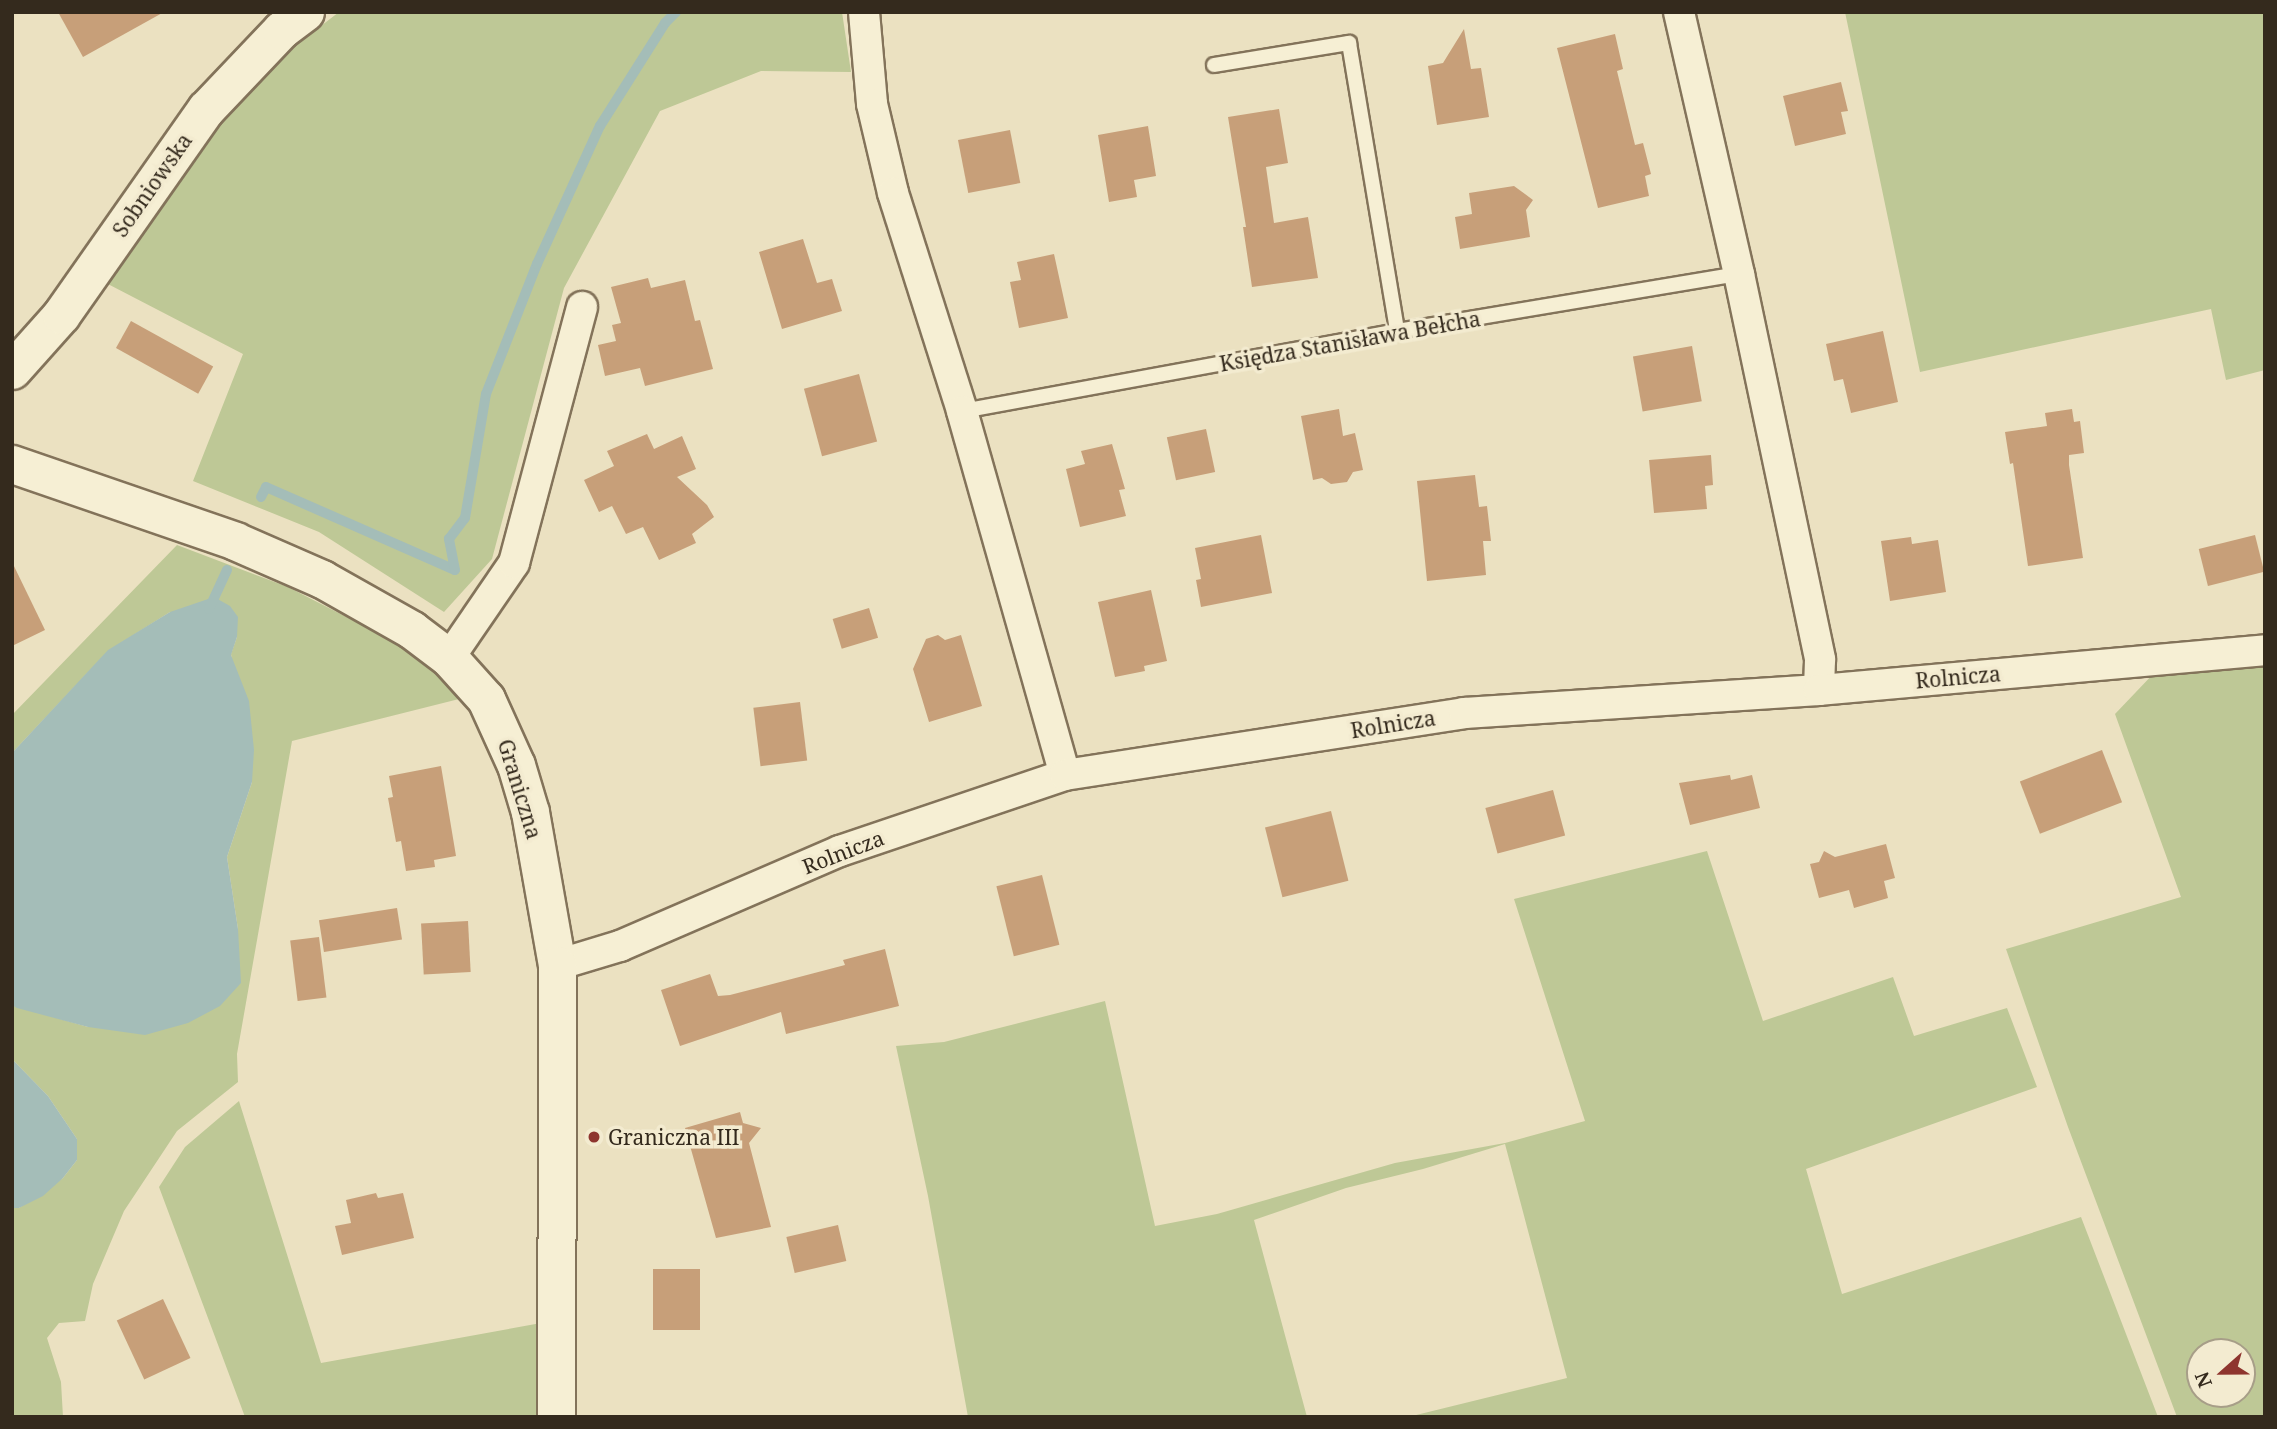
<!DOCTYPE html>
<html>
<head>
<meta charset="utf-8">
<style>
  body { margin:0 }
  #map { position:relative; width:2277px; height:1429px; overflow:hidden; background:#ebe1c1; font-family:"Noto Serif",serif }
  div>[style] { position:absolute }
  .green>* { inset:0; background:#bec896 }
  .water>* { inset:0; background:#a4bdb8 }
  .stream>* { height:10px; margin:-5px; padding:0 5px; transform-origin:5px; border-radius:5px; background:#a4bdb8 }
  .building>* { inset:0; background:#c79f79; transform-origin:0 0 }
  .roads { filter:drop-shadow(2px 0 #83735a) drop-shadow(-2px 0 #83735a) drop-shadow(0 2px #83735a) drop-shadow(0 -2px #83735a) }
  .service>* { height:14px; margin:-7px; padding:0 7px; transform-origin:7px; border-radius:7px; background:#f6efd4 }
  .minor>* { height:30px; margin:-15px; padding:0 15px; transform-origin:15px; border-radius:15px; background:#f6efd4 }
  .tertiary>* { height:37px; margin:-18.5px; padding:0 18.5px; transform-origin:18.5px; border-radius:18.5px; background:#f6efd4 }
  .dots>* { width:19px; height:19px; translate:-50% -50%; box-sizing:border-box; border:4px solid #f3ebd0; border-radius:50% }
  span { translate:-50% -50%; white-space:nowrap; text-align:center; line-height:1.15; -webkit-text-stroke:7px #f3ebd0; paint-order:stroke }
  .street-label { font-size:21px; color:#342a1d }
  .poi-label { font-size:21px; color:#342a1d }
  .left { translate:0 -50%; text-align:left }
  .frame { position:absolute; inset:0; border:14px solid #342a1d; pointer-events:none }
  .north { position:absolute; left:2186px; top:1338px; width:70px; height:70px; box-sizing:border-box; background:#f3ebd0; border:2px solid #a79e88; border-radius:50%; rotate:249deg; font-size:19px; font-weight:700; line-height:28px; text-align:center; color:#342a1d }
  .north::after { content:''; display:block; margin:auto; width:24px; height:32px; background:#8e352e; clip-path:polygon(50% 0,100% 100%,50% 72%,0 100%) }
</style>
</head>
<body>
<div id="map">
  <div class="green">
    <div style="clip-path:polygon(339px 12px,842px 12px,851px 72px,761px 71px,660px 111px,564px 288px,492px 559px,444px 612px,319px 532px,193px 481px,243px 354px,104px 282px,220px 122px,299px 43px)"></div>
    <div style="clip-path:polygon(1845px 12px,2265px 12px,2265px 370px,2226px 380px,2211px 309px,1920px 372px)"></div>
    <div style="clip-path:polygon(177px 545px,288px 587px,401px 645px,463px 698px,292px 741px,237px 1054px,238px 1082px,177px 1131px,124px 1211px,93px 1284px,85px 1321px,59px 1323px,47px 1338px,61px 1382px,63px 1417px,12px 1417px,12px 1208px,19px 1208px,63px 1178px,77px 1160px,77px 1139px,48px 1096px,12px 1059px,12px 1005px,88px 1027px,238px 929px,227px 857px,252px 782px,231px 654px,237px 637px,170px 612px,108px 651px,12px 753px,12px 715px)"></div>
    <div style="clip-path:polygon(evenodd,2265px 665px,2265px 1417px,2177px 1417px,2068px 1127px,2006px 949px,2181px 897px,2115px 714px,2156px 671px,2265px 665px,2200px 1352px,2242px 1352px,2242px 1394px,2200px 1394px,2200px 1352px)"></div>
    <div style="clip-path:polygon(1707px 851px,1763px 1021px,1893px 977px,1914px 1036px,2007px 1008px,2037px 1087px,1806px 1169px,1842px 1294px,2081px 1217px,2158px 1417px,1408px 1417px,1567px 1378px,1505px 1144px,1423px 1169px,1346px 1188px,1254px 1220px,1307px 1417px,968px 1417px,928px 1196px,896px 1046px,944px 1042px,1105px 1001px,1155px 1226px,1217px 1214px,1395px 1163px,1505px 1143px,1585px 1121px,1514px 899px)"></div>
    <div style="clip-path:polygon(239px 1101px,321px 1363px,541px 1323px,537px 1417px,245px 1417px,159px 1187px,185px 1147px)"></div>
  </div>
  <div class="water">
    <div style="clip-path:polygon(214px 597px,230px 606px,238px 617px,237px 637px,231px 655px,249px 701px,254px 750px,252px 782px,227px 857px,238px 929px,241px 983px,220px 1006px,188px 1023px,145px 1035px,88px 1027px,17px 1008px,12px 1005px,12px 753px,108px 650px,170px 612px)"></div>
    <div style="clip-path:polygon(12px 1059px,48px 1096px,77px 1139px,77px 1160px,63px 1178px,43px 1196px,19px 1208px,12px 1208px)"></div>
  </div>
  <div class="stream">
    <div style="left:261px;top:497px;width:11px;rotate:-63deg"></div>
    <div style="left:266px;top:487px;width:206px;rotate:23.7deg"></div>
    <div style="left:455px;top:570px;width:32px;rotate:-101deg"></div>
    <div style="left:449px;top:539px;width:26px;rotate:-53deg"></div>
    <div style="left:465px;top:518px;width:126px;rotate:-80.4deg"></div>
    <div style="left:486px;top:394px;width:140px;rotate:-68.6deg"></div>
    <div style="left:537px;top:264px;width:152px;rotate:-65.5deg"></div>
    <div style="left:600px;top:126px;width:122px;rotate:-57.7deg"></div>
    <div style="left:665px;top:23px;width:16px;rotate:-45deg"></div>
    <div style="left:209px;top:609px;width:43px;rotate:-65.2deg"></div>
  </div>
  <div class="building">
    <div style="clip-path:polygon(58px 12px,164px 12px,83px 57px)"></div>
    <div style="clip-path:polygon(1464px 29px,1471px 69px,1481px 68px,1489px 117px,1437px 125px,1428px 66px,1443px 63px)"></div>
    <div style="clip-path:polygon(1615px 34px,1623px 69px,1617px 71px,1635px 145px,1643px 143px,1651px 174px,1645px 176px,1649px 196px,1598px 208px,1557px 48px)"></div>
    <div style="clip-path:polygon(1841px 82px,1848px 111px,1841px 112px,1846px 134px,1795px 146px,1783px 96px)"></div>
    <div style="clip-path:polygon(1279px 109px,1288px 163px,1266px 167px,1274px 223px,1308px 217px,1318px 278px,1252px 287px,1243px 227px,1246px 227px,1228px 117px)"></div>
    <div style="clip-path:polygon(1148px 126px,1156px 176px,1134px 180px,1137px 197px,1109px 202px,1098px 135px)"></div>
    <div style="left:1010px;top:130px;width:54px;height:53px;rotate:79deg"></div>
    <div style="clip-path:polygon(1514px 186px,1533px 200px,1526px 210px,1530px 237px,1460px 249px,1455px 217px,1472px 214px,1469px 193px)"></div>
    <div style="clip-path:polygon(803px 239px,817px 283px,832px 279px,842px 311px,782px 329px,759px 252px)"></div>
    <div style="clip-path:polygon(1054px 254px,1068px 318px,1019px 328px,1010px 282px,1021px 280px,1017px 262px)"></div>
    <div style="clip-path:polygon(648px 278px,651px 288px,685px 280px,695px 321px,700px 320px,713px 369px,645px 386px,640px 368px,605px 376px,598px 345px,616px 341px,612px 325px,621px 323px,611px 287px)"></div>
    <div style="left:131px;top:321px;width:94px;height:31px;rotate:29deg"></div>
    <div style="clip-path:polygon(1883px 331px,1898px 402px,1851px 413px,1843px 379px,1834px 381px,1826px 344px)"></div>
    <div style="left:1692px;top:346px;width:56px;height:60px;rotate:80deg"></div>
    <div style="left:859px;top:374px;width:70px;height:57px;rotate:75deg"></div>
    <div style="clip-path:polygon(1339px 409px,1343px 436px,1355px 433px,1363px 470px,1353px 472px,1347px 482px,1331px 484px,1322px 478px,1313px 480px,1301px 416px)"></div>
    <div style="clip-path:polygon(2072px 409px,2074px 422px,2080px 421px,2084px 453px,2069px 455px,2069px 465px,2083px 558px,2028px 566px,2013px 463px,2010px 464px,2005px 432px,2047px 426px,2045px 413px)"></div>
    <div style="left:1206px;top:429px;width:44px;height:40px;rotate:78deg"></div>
    <div style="clip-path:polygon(647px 434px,654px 449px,682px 436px,696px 469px,677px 477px,707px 505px,714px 517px,692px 534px,696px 543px,659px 560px,643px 527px,626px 534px,612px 506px,599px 512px,584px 480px,614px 466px,607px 451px)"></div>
    <div style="clip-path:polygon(1112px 444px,1125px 489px,1119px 490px,1126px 516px,1080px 527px,1066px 469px,1085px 464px,1081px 451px)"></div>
    <div style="clip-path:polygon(1711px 455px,1713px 485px,1705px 486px,1707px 509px,1654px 513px,1649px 460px)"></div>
    <div style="clip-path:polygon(1475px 475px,1479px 507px,1487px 506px,1491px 541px,1483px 541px,1486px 575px,1427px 581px,1417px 481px)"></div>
    <div style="clip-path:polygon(1261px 535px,1272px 593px,1201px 607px,1196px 580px,1201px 579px,1195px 548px)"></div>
    <div style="left:2255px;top:535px;width:38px;height:58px;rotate:76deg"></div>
    <div style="clip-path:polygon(1911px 537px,1912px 544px,1938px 540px,1946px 592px,1890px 601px,1881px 541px)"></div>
    <div style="clip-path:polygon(12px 562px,45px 630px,12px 646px)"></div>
    <div style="clip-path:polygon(1151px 590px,1167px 661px,1144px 666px,1145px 671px,1115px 677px,1098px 602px)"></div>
    <div style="left:869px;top:608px;width:31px;height:38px;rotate:73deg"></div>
    <div style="clip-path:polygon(938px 635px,945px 640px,961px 635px,982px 706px,929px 722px,913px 669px,926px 639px)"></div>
    <div style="left:800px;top:702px;width:59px;height:47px;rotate:83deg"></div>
    <div style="left:2102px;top:750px;width:56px;height:88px;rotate:69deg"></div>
    <div style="clip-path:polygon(441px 766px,456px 856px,434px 860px,435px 867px,406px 871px,401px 841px,396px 842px,388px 798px,393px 797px,389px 776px)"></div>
    <div style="clip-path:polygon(1730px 775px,1731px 780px,1752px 775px,1760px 808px,1690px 825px,1679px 783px)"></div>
    <div style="left:1553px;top:790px;width:47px;height:70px;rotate:75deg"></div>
    <div style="left:1331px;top:811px;width:72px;height:68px;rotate:76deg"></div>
    <div style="clip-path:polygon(1886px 844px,1895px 878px,1884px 881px,1888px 898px,1854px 908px,1849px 890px,1819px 898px,1810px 864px,1819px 862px,1824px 851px,1835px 857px)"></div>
    <div style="left:1042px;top:875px;width:72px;height:47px;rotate:76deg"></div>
    <div style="left:397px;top:908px;width:32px;height:79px;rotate:81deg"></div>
    <div style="left:468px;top:921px;width:51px;height:47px;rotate:87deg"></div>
    <div style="left:319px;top:937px;width:61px;height:29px;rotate:83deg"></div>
    <div style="clip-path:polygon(885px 949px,899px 1006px,786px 1034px,781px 1012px,680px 1046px,661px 990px,710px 974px,718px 996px,730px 995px,845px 965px,843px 960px)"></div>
    <div style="clip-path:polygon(740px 1112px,743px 1123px,761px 1128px,749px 1143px,771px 1227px,716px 1238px,685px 1128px)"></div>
    <div style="clip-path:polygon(376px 1193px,378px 1198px,403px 1193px,414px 1238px,342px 1255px,335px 1226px,351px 1223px,346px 1200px)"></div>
    <div style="left:838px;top:1225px;width:37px;height:53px;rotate:77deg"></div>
    <div style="left:653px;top:1269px;width:47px;height:61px"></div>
    <div style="left:163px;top:1299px;width:65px;height:51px;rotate:65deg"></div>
  </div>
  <div class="roads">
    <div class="service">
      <div style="left:1214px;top:65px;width:137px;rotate:-9.3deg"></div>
      <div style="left:1349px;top:43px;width:292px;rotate:80.5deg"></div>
      <div style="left:962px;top:411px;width:442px;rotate:-10.4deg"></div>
      <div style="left:1397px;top:331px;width:347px;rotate:-9.5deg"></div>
    </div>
    <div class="minor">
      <div style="left:864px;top:12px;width:92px;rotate:85deg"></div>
      <div style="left:872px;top:104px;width:91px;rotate:76.7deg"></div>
      <div style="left:893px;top:193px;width:229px;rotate:72.4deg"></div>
      <div style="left:962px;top:411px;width:378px;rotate:74.2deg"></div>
      <div style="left:1679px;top:12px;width:269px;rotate:77.1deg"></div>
      <div style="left:1739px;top:274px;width:394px;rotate:78.1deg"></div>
      <div style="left:1820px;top:660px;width:30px;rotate:92deg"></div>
      <div style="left:449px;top:658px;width:115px;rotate:-55.6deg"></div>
      <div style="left:514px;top:563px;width:265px;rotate:-75.1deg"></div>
      <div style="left:557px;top:965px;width:66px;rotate:-16.8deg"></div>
      <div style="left:620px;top:946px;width:240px;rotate:-23.4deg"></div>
      <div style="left:840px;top:851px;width:237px;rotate:-18.7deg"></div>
      <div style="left:1065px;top:775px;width:404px;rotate:-8.8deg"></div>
      <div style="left:1464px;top:713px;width:356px;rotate:-3.7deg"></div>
      <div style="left:1819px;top:690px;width:448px;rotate:-5.1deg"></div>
    </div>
    <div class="tertiary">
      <div style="left:12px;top:370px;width:74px;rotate:-48.3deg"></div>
      <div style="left:61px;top:315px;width:252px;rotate:-54.9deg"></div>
      <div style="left:206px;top:109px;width:109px;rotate:-46.5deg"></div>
      <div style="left:281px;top:30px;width:30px;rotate:-37deg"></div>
      <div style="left:12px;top:464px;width:236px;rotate:19deg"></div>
      <div style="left:235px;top:541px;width:95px;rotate:23.6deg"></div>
      <div style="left:322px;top:579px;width:103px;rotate:29.5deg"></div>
      <div style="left:412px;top:630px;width:46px;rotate:37.1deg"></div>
      <div style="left:449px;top:658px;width:55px;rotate:47.9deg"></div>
      <div style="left:486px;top:699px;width:72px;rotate:65.6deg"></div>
      <div style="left:516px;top:765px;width:49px;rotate:73.4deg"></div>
      <div style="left:530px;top:812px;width:155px;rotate:80deg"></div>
      <div style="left:557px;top:965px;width:452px;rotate:90.1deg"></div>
    </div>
  </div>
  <div class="dots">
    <div style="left:594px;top:1137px;background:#8e352e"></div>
  </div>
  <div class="street-label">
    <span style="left:152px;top:185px;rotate:-55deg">Sobniowska</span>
    <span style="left:1350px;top:341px;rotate:-10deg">Księdza Stanisława Bełcha</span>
    <span style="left:1958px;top:677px;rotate:-5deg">Rolnicza</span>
    <span style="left:1393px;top:724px;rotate:-9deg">Rolnicza</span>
    <span style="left:520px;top:789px;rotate:73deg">Graniczna</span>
    <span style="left:843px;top:852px;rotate:-21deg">Rolnicza</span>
  </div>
  <div class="poi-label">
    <span class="left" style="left:608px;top:1137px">Graniczna III</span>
  </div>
  <div class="frame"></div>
  <div class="north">N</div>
</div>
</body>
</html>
